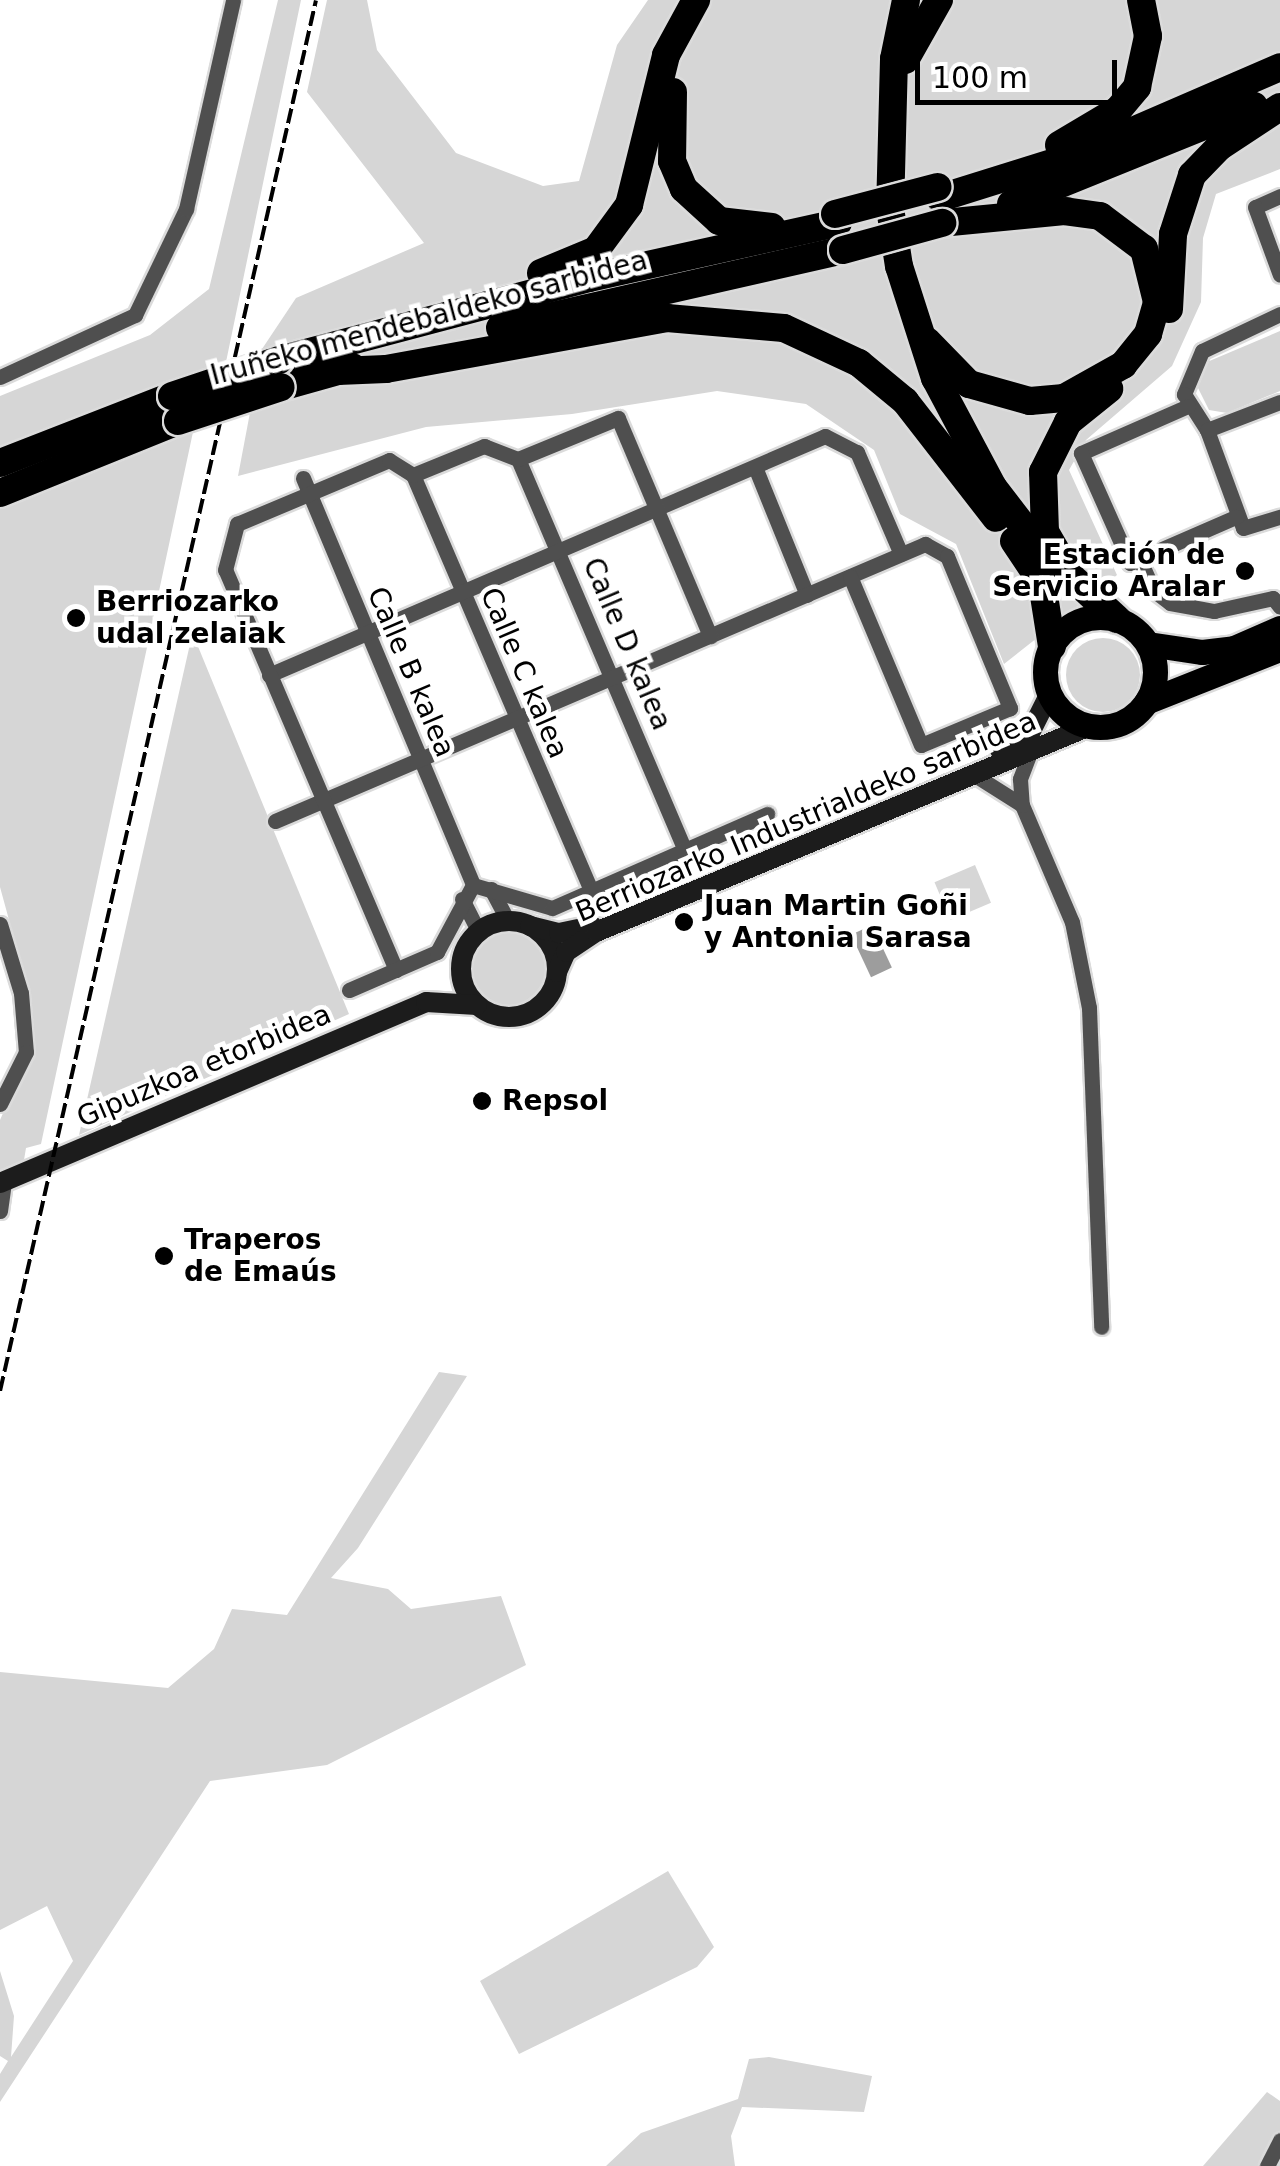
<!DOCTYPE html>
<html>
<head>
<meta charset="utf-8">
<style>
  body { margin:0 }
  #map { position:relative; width:1280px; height:2166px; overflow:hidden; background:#fff; font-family:"DejaVu Sans",sans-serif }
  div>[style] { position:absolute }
  .green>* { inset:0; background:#d6d6d6; transform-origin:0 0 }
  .round { border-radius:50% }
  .water>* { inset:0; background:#9d9d9d; transform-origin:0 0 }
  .roads { filter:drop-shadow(2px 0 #dbdbdb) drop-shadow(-2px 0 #dbdbdb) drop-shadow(0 2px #dbdbdb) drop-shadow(0 -2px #dbdbdb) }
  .minor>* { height:15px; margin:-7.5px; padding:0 7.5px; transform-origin:7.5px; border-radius:7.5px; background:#4f4f4f }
  .secondary>* { height:20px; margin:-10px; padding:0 10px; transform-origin:10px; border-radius:10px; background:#1c1c1c }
  .secondary>.ring { margin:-10px; padding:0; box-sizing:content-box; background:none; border:20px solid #1c1c1c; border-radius:50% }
  .trunk>* { height:25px; margin:-12.5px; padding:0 12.5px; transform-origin:12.5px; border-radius:12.5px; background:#000 }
  .trunk>.ring { margin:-12.5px; padding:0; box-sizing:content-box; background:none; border:25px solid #000; border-radius:50% }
  .motorway>* { height:28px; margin:-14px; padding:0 14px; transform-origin:14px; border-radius:14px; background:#000 }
  .rail>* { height:4px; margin-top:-2px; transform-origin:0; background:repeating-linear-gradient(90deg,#000 0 15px,transparent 0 20px) }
  .bridges { filter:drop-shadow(2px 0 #dbdbdb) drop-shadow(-2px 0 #dbdbdb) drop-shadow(0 2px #dbdbdb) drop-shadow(0 -2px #dbdbdb) }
  .motorway-bridge>* { height:28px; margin:-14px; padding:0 14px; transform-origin:14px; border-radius:14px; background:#000 }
  .dots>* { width:28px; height:28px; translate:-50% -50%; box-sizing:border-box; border:5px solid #fff; border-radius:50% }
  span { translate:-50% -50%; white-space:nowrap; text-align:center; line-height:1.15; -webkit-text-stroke:9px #fff; paint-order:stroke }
  .street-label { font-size:28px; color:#000 }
  .poi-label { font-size:28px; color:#000; font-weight:700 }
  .right { translate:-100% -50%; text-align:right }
  .left { translate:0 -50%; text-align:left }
  .scale { position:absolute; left:915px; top:60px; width:202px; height:45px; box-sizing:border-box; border:5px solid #000; border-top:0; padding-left:12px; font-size:30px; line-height:35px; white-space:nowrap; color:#000; -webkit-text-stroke:8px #fff; paint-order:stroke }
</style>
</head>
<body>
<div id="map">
  <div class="green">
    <div style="clip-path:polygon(278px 0,301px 0,226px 362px,0 449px,0 396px,150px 335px,209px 289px)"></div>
    <div style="clip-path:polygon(327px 0,367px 0,377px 50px,456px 153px,543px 186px,579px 181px,617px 45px,648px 0,1280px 0,1280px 169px,1216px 194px,1203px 238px,1201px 302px,1172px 366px,1086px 440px,1069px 470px,1117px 575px,1004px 664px,956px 544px,900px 514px,874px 450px,806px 404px,717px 391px,572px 414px,426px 427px,238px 476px,262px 349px,296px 298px,424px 243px,307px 92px)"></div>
    <div style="clip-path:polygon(1280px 331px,1280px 391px,1227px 413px,1209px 410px,1196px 384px,1207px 362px)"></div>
    <div style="clip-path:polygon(193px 432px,41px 1144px,26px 1148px,23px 1166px,0 1176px,0 1120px,34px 1043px,26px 982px,0 887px,0 506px)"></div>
    <div class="round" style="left:1066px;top:638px;width:74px;height:74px"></div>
    <div style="clip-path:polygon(190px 644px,197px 644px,349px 1014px,79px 1135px)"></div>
    <div style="left:975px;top:865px;width:41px;height:44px;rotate:67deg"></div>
    <div class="round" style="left:466px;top:927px;width:82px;height:82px"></div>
    <div style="clip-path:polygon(439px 1372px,467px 1376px,358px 1548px,331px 1578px,388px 1589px,411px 1609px,501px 1596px,526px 1665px,327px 1765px,210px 1781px,0 2102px,0 2074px,8px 2061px,0 2056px,0 1971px,14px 2016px,11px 2057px,73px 1961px,47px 1906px,0 1930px,0 1672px,168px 1688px,214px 1649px,232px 1609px,287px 1615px)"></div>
    <div style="clip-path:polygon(668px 1871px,714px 1947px,697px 1967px,519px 2054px,480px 1981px)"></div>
    <div style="clip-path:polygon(769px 2057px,872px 2076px,864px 2112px,742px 2107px,731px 2136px,735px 2166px,606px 2166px,641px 2133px,738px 2099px,749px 2059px)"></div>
    <div style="clip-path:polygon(1267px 2092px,1280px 2101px,1280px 2166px,1203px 2166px)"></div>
  </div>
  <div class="water">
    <div style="left:872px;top:925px;width:47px;height:23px;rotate:65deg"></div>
  </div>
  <div class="roads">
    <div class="minor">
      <div style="left:1280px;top:196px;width:27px;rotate:156deg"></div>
      <div style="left:1255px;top:207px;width:72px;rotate:69.8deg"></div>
      <div style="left:1280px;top:314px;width:86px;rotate:154.6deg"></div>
      <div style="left:1202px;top:351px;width:47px;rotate:112.7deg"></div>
      <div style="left:1184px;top:394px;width:43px;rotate:57.4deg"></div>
      <div style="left:1207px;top:430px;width:104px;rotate:69.8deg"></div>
      <div style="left:1243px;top:528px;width:39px;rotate:-17deg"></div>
      <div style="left:0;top:377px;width:149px;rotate:-24.7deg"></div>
      <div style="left:135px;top:315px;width:118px;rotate:-64.3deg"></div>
      <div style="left:186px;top:209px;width:214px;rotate:-77.3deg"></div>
      <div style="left:1188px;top:406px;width:117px;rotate:156.3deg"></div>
      <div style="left:1081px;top:453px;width:120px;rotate:66deg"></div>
      <div style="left:1130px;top:563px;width:116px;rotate:-23.5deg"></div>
      <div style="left:1207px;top:430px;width:78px;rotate:-21deg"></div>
      <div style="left:518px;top:459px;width:425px;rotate:66.9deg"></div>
      <div style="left:755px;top:467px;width:138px;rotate:67.9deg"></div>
      <div style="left:413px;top:475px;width:452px;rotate:66.8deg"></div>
      <div style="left:303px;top:478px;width:441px;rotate:67.3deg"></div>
      <div style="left:1139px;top:558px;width:35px;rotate:66deg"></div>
      <div style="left:1153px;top:590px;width:21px;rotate:37deg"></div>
      <div style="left:1170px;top:603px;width:45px;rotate:10.3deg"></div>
      <div style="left:1214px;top:611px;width:60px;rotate:-12.4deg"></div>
      <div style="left:1273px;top:598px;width:11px;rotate:52deg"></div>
      <div style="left:269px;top:675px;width:605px;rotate:-23.26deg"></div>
      <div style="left:825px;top:436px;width:36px;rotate:27deg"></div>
      <div style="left:857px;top:452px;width:111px;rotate:66.7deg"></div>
      <div style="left:1031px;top:750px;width:31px;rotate:111deg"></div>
      <div style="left:1020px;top:779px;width:26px;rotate:86deg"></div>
      <div style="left:1022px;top:805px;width:127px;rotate:66.9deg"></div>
      <div style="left:1072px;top:922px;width:88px;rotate:78.8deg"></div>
      <div style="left:1089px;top:1008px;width:319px;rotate:87.8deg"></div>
      <div style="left:973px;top:774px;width:58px;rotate:32.3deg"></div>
      <div style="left:275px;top:821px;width:707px;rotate:-23.08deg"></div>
      <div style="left:925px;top:544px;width:25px;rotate:29deg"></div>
      <div style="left:947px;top:556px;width:165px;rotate:67.5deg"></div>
      <div style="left:1010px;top:708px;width:96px;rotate:157.4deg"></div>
      <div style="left:921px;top:745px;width:183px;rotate:-112.8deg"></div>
      <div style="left:491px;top:889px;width:36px;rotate:62deg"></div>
      <div style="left:462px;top:899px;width:36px;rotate:63deg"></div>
      <div style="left:0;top:924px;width:72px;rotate:73.1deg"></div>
      <div style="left:21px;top:993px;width:59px;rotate:85.2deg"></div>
      <div style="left:26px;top:1052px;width:58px;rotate:116.6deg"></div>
      <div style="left:396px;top:970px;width:435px;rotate:-113.1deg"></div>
      <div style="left:225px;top:570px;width:48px;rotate:-75.4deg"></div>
      <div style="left:237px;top:524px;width:165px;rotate:-22.8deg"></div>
      <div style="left:389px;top:460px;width:28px;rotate:32deg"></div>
      <div style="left:413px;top:475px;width:77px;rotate:-22.2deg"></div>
      <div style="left:484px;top:446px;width:36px;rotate:21deg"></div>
      <div style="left:518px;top:459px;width:108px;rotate:-22.3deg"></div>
      <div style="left:618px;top:418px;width:237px;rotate:67.1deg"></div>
      <div style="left:349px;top:990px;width:96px;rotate:-23.4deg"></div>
      <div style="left:437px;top:952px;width:76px;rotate:-61.8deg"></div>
      <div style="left:473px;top:885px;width:82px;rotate:16.2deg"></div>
      <div style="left:552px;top:908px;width:235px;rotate:-23.6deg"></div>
      <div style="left:0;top:1211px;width:30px;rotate:-82deg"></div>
      <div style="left:1267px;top:2166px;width:29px;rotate:-63deg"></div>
    </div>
    <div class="secondary">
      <div style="left:1000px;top:750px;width:36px;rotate:-32deg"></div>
      <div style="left:1031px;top:731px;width:40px;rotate:-63.4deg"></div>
      <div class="ring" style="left:461px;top:921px;width:76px;height:76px"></div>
      <div style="left:530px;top:926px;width:30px;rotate:14deg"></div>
      <div style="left:559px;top:933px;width:34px;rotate:-12deg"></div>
      <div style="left:557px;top:972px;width:22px;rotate:-66deg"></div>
      <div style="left:566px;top:952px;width:36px;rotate:-34deg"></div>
      <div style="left:596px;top:932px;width:535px;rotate:-22.64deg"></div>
      <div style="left:0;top:1183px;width:463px;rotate:-23deg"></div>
      <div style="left:426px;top:1002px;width:51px;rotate:3.4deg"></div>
    </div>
    <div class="trunk">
      <div class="ring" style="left:1045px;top:617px;width:85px;height:85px"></div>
      <div style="left:1148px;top:644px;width:55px;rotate:8.4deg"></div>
      <div style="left:1202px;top:652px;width:32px;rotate:-7deg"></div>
      <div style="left:1234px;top:648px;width:50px;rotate:-23.5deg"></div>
      <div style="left:1146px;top:702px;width:144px;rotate:-21.6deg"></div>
    </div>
    <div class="motorway">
      <div style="left:906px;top:0;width:60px;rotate:101.5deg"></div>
      <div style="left:894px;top:59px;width:149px;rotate:91.5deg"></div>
      <div style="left:890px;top:208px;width:59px;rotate:81.2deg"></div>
      <div style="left:899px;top:266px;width:118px;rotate:72.2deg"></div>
      <div style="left:935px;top:378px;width:123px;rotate:62deg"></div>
      <div style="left:993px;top:487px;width:76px;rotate:52.5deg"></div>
      <div style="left:1039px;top:547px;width:106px;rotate:42.7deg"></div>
      <div style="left:905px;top:60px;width:69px;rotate:-60.5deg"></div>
      <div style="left:673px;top:92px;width:69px;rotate:90.8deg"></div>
      <div style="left:672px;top:161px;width:30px;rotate:67deg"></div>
      <div style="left:684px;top:189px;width:47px;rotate:42.4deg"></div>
      <div style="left:719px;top:221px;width:53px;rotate:6.5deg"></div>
      <div style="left:1059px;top:145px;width:69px;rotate:-30.7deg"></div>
      <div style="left:1118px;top:110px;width:30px;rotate:-50deg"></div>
      <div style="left:1137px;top:87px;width:52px;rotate:-77.8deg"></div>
      <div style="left:1148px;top:36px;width:37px;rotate:-101deg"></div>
      <div style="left:940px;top:198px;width:144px;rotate:-17.4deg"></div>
      <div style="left:1077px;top:155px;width:221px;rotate:-23.4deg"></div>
      <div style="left:1011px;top:204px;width:262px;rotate:-22deg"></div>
      <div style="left:541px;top:273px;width:60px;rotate:-22.7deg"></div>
      <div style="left:596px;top:250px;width:56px;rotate:-53.7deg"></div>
      <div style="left:629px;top:205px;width:154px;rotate:-76.1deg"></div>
      <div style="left:666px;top:55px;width:63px;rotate:-61.4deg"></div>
      <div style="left:1169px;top:309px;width:75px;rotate:-86.9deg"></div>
      <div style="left:1173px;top:234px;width:62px;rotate:-72.1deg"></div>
      <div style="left:1192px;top:175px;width:39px;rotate:-46deg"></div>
      <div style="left:1219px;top:147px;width:73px;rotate:-33.3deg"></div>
      <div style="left:500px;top:328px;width:352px;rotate:-12.8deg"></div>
      <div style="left:927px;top:341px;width:60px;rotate:45.7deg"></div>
      <div style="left:969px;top:384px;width:63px;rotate:15.6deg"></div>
      <div style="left:1030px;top:401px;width:34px;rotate:-5deg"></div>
      <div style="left:1064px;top:398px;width:68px;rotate:-29.2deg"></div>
      <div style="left:1123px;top:365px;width:40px;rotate:-51deg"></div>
      <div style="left:1148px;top:334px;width:33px;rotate:-74deg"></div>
      <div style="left:1157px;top:302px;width:55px;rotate:-103.8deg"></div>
      <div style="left:1144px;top:249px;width:55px;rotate:-143.1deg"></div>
      <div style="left:1100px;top:216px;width:34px;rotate:-172deg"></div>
      <div style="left:1066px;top:211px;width:125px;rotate:174.5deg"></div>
      <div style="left:279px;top:360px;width:321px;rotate:-14.8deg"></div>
      <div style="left:589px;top:278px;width:255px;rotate:-12.5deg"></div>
      <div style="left:338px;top:371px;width:48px;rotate:-2.4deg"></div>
      <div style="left:386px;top:369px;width:286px;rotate:-10.3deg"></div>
      <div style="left:667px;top:318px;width:117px;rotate:4.9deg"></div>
      <div style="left:784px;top:328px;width:83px;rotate:25deg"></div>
      <div style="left:859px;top:363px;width:60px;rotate:39.6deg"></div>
      <div style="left:905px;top:401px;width:148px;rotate:52.1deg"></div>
      <div style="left:281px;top:387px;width:74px;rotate:-15.7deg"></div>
      <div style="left:0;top:463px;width:185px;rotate:-21.3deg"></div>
      <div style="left:0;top:493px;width:192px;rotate:-22deg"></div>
      <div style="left:1014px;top:541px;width:50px;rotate:56.3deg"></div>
      <div style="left:1042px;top:583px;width:64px;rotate:81deg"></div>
      <div style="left:1059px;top:556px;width:28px;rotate:-120deg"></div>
      <div style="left:1045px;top:532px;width:60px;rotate:-91.9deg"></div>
      <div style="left:1043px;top:472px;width:56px;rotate:-63.4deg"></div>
      <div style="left:1068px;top:422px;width:53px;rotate:-38.8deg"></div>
    </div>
  </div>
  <div class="rail">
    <div style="left:0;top:1391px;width:1426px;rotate:-77.2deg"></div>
  </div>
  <div class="bridges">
    <div class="motorway-bridge">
      <div style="left:835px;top:214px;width:106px;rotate:-14.8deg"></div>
      <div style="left:843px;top:250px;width:103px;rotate:-15.3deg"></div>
      <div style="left:172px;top:396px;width:113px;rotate:-18.6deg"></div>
      <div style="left:178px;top:421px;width:108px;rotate:-18.3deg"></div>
    </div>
  </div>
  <div class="dots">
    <div style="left:1245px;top:571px;background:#000"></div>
    <div style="left:76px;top:618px;background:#000"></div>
    <div style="left:684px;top:922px;background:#000"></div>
    <div style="left:482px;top:1101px;background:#000"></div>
    <div style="left:164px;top:1256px;background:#000"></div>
  </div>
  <div class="street-label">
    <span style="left:429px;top:318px;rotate:-15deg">Iruñeko mendebaldeko sarbidea</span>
    <span style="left:627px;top:644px;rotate:67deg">Calle D kalea</span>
    <span style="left:411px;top:672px;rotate:67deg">Calle B kalea</span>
    <span style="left:524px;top:673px;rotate:67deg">Calle C kalea</span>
    <span style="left:806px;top:817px;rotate:-23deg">Berriozarko Industrialdeko sarbidea</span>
    <span style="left:204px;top:1066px;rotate:-23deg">Gipuzkoa etorbidea</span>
  </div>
  <div class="poi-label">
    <span class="right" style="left:1225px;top:571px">Estación de<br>Servicio Aralar</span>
    <span class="left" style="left:96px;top:618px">Berriozarko<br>udal zelaiak</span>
    <span class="left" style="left:704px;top:922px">Juan Martin Goñi<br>y Antonia Sarasa</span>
    <span class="left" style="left:502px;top:1101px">Repsol</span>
    <span class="left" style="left:184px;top:1256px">Traperos<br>de Emaús</span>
  </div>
  <div class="scale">100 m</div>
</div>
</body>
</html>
